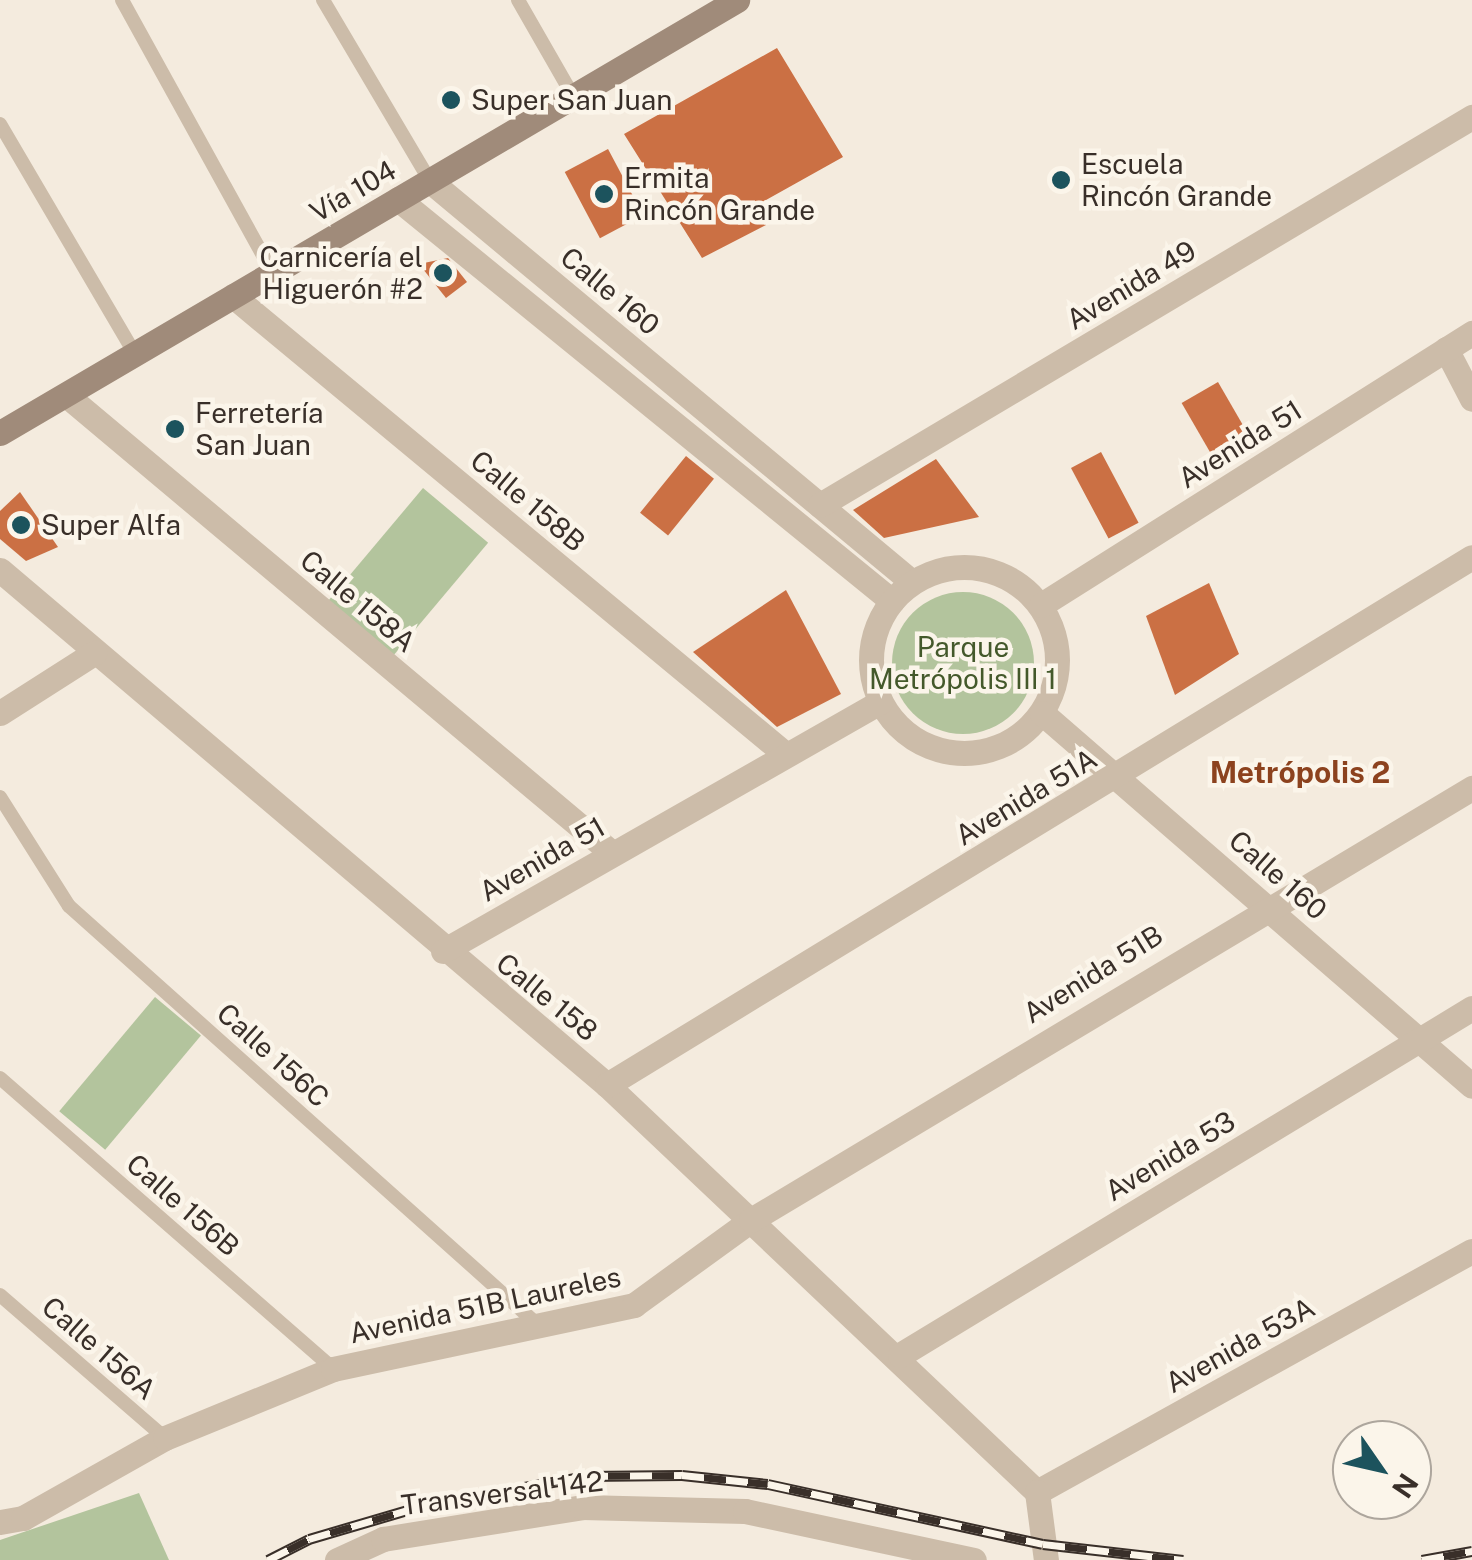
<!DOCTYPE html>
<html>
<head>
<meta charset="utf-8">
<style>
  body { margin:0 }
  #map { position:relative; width:1472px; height:1560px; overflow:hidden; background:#f4ebde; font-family:"Public Sans",sans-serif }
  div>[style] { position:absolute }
  .green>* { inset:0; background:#b3c49d; transform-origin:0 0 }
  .round { border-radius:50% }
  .building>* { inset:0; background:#cb7044; transform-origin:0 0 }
  .service>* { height:14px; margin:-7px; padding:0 7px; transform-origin:7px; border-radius:7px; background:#ccbca9 }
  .minor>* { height:25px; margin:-12.5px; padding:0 12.5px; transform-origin:12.5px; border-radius:12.5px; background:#ccbca9 }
  .minor>.ring { margin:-12.5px; padding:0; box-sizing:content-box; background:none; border:25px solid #ccbca9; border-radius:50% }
  .secondary>* { height:25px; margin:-12.5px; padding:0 12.5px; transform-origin:12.5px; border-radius:12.5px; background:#a08b7a }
  .rail>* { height:11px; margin-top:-5.5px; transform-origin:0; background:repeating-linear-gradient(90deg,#fbf5ea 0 22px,#392f29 0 44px); box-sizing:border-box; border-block:2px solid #392f29 }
  .dots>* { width:28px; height:28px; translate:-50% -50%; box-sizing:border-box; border:5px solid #fbf5ea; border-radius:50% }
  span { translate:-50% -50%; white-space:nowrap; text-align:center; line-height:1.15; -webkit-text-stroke:9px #fbf5ea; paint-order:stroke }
  .poi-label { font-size:28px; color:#392f29 }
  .left { translate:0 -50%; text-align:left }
  .right { translate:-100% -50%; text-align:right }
  .street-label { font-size:28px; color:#392f29 }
  .park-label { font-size:28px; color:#44592b }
  .neighbourhood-label { font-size:30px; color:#8c421e; font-weight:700 }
  .north { position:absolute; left:1332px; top:1420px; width:100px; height:100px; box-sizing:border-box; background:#fbf5ea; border:2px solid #ada69d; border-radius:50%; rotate:124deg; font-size:28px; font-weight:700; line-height:40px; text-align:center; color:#392f29 }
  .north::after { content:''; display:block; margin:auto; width:35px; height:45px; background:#1c535d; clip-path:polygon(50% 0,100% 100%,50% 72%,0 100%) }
</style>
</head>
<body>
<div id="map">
  <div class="green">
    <div style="left:423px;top:488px;width:85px;height:148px;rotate:40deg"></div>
    <div class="round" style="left:892px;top:592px;width:142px;height:142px"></div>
    <div style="left:155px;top:997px;width:60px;height:149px;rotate:40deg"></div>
    <div style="clip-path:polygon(139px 1493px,169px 1560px,0 1560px,0 1540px)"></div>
  </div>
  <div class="building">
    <div style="clip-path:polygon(777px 48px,843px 157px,759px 204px,766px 225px,702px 258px,624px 134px)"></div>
    <div style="left:608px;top:149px;width:75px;height:49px;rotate:62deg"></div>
    <div style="clip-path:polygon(448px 258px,467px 282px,446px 298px,419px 264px)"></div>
    <div style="left:1218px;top:382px;width:76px;height:42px;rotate:60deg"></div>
    <div style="left:1101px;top:452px;width:80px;height:34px;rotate:62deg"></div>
    <div style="left:686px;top:456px;width:36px;height:73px;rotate:39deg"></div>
    <div style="clip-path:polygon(936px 459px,979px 517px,884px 538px,853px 510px)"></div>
    <div style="clip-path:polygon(20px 492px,58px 547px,26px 561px,0 539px,0 511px)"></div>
    <div style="clip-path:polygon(1209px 583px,1239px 654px,1175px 695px,1146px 616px)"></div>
    <div style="clip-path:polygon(786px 590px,841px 694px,777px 727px,693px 652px)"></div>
  </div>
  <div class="service">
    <div style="left:122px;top:0;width:312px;rotate:61.1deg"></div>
    <div style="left:323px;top:0;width:210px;rotate:59.4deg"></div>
    <div style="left:518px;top:0;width:111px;rotate:60.2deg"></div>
    <div style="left:0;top:124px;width:267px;rotate:59.6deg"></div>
    <div style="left:0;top:797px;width:129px;rotate:57.7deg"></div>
    <div style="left:69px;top:906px;width:630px;rotate:41.78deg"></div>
    <div style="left:0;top:1078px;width:442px;rotate:41.1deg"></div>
    <div style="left:0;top:1295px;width:218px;rotate:40.9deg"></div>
  </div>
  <div class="minor">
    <div style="left:430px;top:181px;width:627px;rotate:39.76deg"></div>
    <div style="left:398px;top:199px;width:637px;rotate:39.14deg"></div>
    <div style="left:233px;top:296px;width:716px;rotate:39.67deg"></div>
    <div style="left:1446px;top:349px;width:56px;rotate:62.5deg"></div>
    <div style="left:66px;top:395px;width:713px;rotate:39.99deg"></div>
    <div style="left:820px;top:505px;width:759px;rotate:-30.76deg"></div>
    <div class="ring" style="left:871px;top:567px;width:161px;height:161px"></div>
    <div style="left:0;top:570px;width:796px;rotate:40.31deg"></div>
    <div style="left:607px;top:1085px;width:592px;rotate:43.43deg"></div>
    <div style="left:1041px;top:605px;width:510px;rotate:-32.26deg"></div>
    <div style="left:0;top:713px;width:112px;rotate:-32.6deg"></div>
    <div style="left:1042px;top:713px;width:569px;rotate:40.94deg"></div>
    <div style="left:443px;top:951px;width:503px;rotate:-29.67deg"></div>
    <div style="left:607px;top:1085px;width:1013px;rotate:-31.4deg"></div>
    <div style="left:900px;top:1355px;width:669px;rotate:-31.24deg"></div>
    <div style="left:1037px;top:1492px;width:497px;rotate:-29deg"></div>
    <div style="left:1037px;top:1492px;width:69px;rotate:82.5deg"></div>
    <div style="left:0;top:1522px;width:23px;rotate:-10deg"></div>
    <div style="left:23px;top:1518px;width:163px;rotate:-29.4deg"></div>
    <div style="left:165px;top:1438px;width:182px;rotate:-22.3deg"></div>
    <div style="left:333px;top:1369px;width:308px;rotate:-12deg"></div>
    <div style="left:634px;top:1305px;width:145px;rotate:-36deg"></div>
    <div style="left:751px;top:1220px;width:841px;rotate:-30.93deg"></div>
    <div style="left:337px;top:1560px;width:51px;rotate:-24.5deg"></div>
    <div style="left:383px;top:1539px;width:202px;rotate:-9.1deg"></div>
    <div style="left:582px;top:1507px;width:163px;rotate:1.4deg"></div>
    <div style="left:745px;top:1511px;width:234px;rotate:12.1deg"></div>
  </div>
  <div class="secondary">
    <div style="left:0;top:433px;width:855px;rotate:-30.43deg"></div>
  </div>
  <div class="rail">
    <div style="left:268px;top:1560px;width:46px;rotate:-27.1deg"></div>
    <div style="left:309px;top:1539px;width:124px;rotate:-16.4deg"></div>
    <div style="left:428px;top:1504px;width:160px;rotate:-10deg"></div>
    <div style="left:586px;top:1476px;width:96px;rotate:-0.6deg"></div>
    <div style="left:682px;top:1475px;width:86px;rotate:6deg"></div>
    <div style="left:768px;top:1484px;width:281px;rotate:12.3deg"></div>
    <div style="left:1043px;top:1544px;width:141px;rotate:6.5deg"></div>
    <div style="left:1422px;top:1560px;width:51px;rotate:-10.2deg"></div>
  </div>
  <div class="dots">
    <div style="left:451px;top:100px;background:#1c535d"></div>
    <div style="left:1061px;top:180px;background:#1c535d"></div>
    <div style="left:604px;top:194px;background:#1c535d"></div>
    <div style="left:443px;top:273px;background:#1c535d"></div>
    <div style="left:175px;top:429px;background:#1c535d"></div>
    <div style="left:21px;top:525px;background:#1c535d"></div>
  </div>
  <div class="poi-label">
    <span class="left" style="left:471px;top:100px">Super San Juan</span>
    <span class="left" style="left:1081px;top:180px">Escuela<br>Rincón Grande</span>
    <span class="left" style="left:624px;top:194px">Ermita<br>Rincón Grande</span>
    <span class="right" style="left:423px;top:273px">Carnicería el<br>Higuerón #2</span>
    <span class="left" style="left:195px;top:429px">Ferretería<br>San Juan</span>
    <span class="left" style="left:41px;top:525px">Super Alfa</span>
  </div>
  <div class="street-label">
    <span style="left:353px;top:191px;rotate:-30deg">Vía 104</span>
    <span style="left:1131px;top:285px;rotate:-31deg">Avenida 49</span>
    <span style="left:610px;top:291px;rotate:40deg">Calle 160</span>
    <span style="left:1240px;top:444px;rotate:-32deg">Avenida 51</span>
    <span style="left:528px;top:501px;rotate:40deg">Calle 158B</span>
    <span style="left:358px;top:601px;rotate:40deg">Calle 158A</span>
    <span style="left:1026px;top:797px;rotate:-31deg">Avenida 51A</span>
    <span style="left:542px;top:859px;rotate:-30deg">Avenida 51</span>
    <span style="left:1278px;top:875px;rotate:41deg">Calle 160</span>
    <span style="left:1093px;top:974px;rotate:-32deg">Avenida 51B</span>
    <span style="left:547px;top:997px;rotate:39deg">Calle 158</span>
    <span style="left:273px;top:1055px;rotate:42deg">Calle 156C</span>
    <span style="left:1170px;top:1156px;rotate:-31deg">Avenida 53</span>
    <span style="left:183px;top:1205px;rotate:41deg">Calle 156B</span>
    <span style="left:485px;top:1305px;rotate:-12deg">Avenida 51B Laureles</span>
    <span style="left:1240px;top:1345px;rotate:-29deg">Avenida 53A</span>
    <span style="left:99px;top:1348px;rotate:41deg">Calle 156A</span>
    <span style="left:502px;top:1493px;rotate:-7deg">Transversal 142</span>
  </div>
  <div class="park-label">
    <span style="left:963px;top:663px">Parque<br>Metrópolis III 1</span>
  </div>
  <div class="neighbourhood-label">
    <span style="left:1300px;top:772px">Metrópolis 2</span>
  </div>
  <div class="north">N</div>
</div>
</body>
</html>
